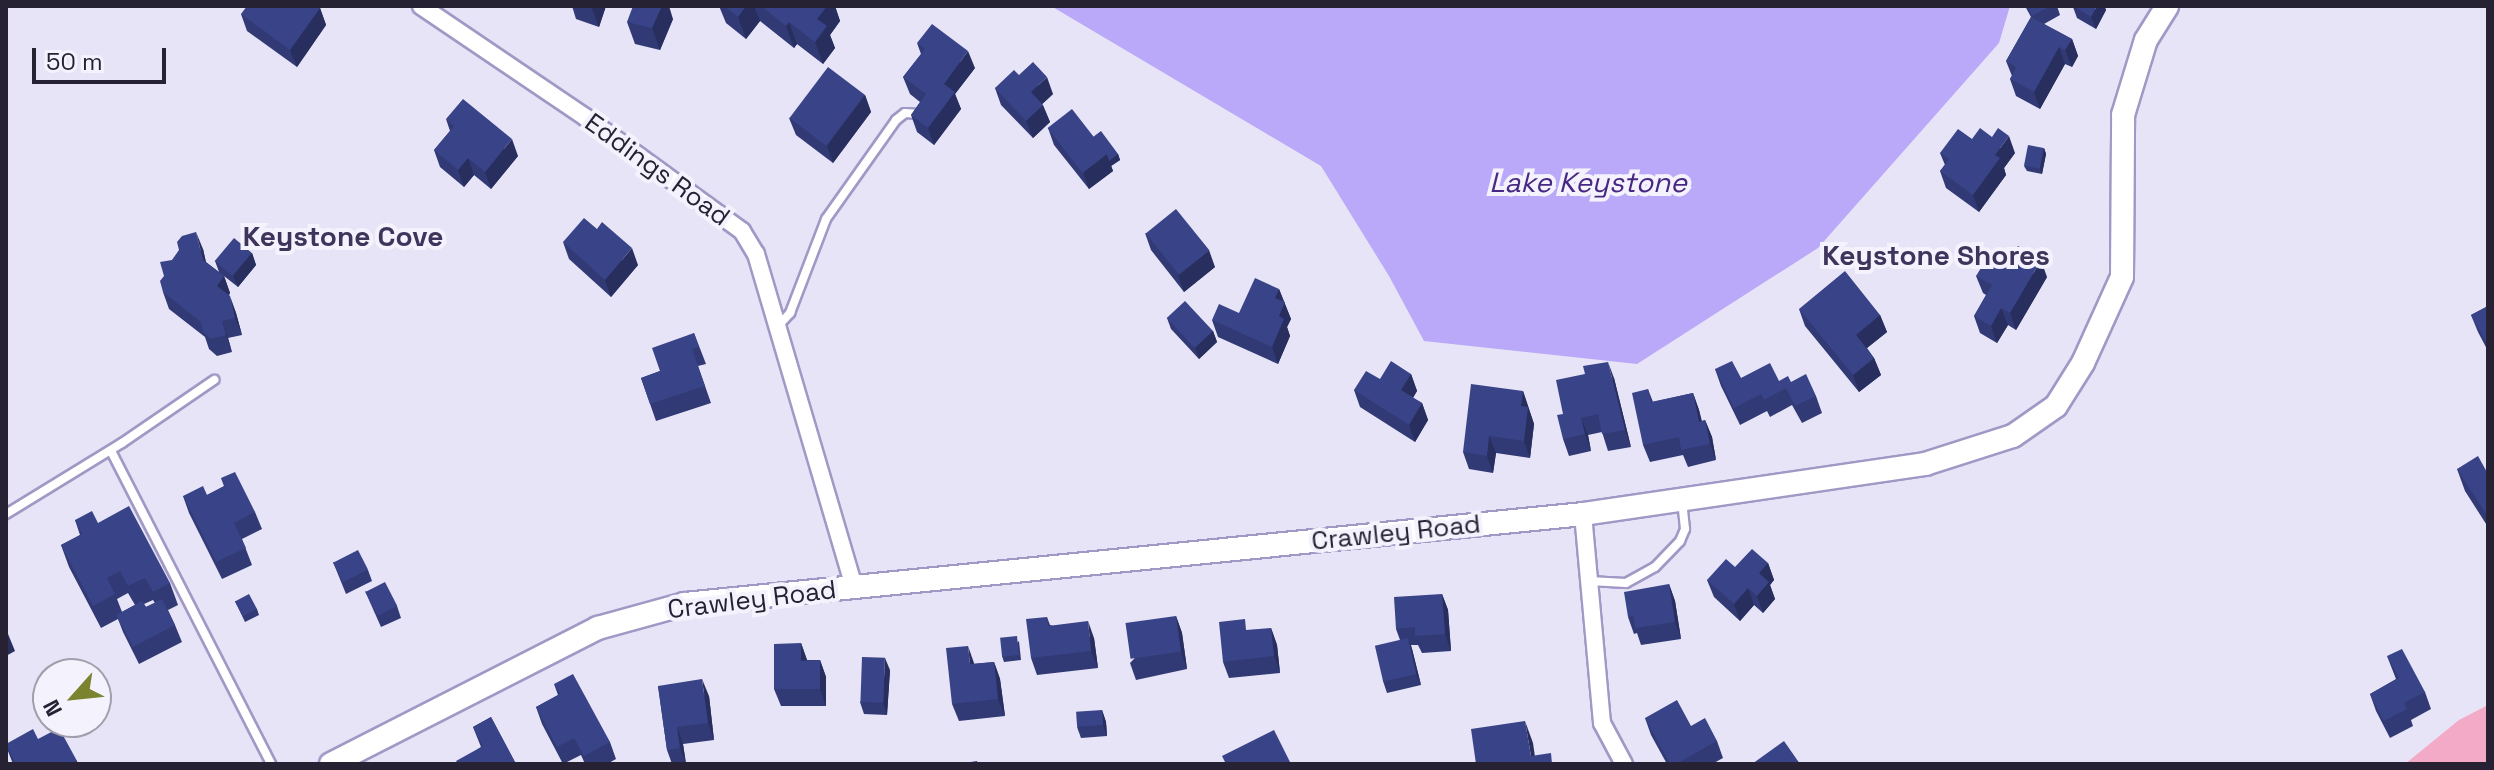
<!DOCTYPE html>
<html>
<head>
<meta charset="utf-8">
<style>
  body { margin:0 }
  #map { position:relative; width:2494px; height:770px; overflow:hidden; background:#e7e4f7; font-family:"Space Grotesk",sans-serif }
  div>[style] { position:absolute }
  .green>* { inset:0; background:#f2aac6 }
  .water>* { inset:0; background:#baa8f8 }
  .roads { filter:drop-shadow(2px 0 #a198c5) drop-shadow(-2px 0 #a198c5) drop-shadow(0 2px #a198c5) drop-shadow(0 -2px #a198c5) }
  .lane>* { height:8px; margin:-4px; padding:0 4px; transform-origin:4px; border-radius:4px; background:#fff }
  .street>* { height:16px; margin:-8px; padding:0 8px; transform-origin:8px; border-radius:8px; background:#fff }
  .secondary>* { height:22px; margin:-11px; padding:0 11px; transform-origin:11px; border-radius:11px; background:#fff }
  .wall>* { inset:0; background:#313a74 }
  .shaded-wall>* { inset:0; background:#282f5e }
  .building>* { inset:0; background:#394387; transform-origin:0 0 }
  span { translate:-50% -50%; white-space:nowrap; text-align:center; line-height:1.15; -webkit-text-stroke:8px #f4f2fc; paint-order:stroke }
  .street-label { font-size:26px; color:#262234 }
  .water-label { font-size:28px; color:#472883; font-style:italic }
  .neighbourhood-label { font-size:28px; color:#3f355c; font-weight:700 }
  .frame { position:absolute; inset:0; border:8px solid #262234; pointer-events:none }
  .north { position:absolute; left:32px; top:658px; width:80px; height:80px; box-sizing:border-box; background:#f4f2fc; border:2px solid #a29fac; border-radius:50%; rotate:243deg; font-size:22px; font-weight:700; line-height:32px; text-align:center; color:#262234 }
  .north::after { content:''; display:block; margin:auto; width:28px; height:36px; background:#7b832e; clip-path:polygon(50% 0,100% 100%,50% 72%,0 100%) }
  .scale { position:absolute; left:32px; top:48px; width:134px; height:36px; box-sizing:border-box; border:4px solid #262234; border-top:0; padding-left:10px; font-size:24px; line-height:28px; white-space:nowrap; color:#262234; -webkit-text-stroke:6px #f4f2fc; paint-order:stroke }
</style>
</head>
<body>
<div id="map">
  <div class="green">
    <div style="clip-path:polygon(2488px 705px,2488px 764px,2405px 764px,2459px 720px)"></div>
  </div>
  <div class="water">
    <div style="clip-path:polygon(1051px 6px,2010px 6px,1999px 43px,1818px 248px,1637px 364px,1424px 341px,1389px 276px,1321px 166px)"></div>
  </div>
  <div class="roads">
    <div class="lane">
      <div style="left:778px;top:326px;width:18px;rotate:-47deg"></div>
      <div style="left:790px;top:313px;width:101px;rotate:-69deg"></div>
      <div style="left:826px;top:219px;width:121px;rotate:-54.7deg"></div>
      <div style="left:896px;top:120px;width:11px;rotate:-38deg"></div>
      <div style="left:905px;top:113px;width:14px;rotate:4deg"></div>
      <div style="left:111px;top:451px;width:352px;rotate:62.9deg"></div>
      <div style="left:6px;top:514px;width:136px;rotate:-31.5deg"></div>
      <div style="left:122px;top:443px;width:112px;rotate:-34.4deg"></div>
      <div style="left:1589px;top:581px;width:37px;rotate:3deg"></div>
      <div style="left:1626px;top:583px;width:33px;rotate:-29deg"></div>
      <div style="left:1655px;top:567px;width:36px;rotate:-46deg"></div>
      <div style="left:1680px;top:541px;width:13px;rotate:-67deg"></div>
      <div style="left:1685px;top:529px;width:28px;rotate:-96deg"></div>
    </div>
    <div class="street">
      <div style="left:421px;top:6px;width:198px;rotate:34.1deg"></div>
      <div style="left:585px;top:117px;width:194px;rotate:36deg"></div>
      <div style="left:742px;top:231px;width:27px;rotate:59deg"></div>
      <div style="left:756px;top:254px;width:347px;rotate:73.6deg"></div>
      <div style="left:1583px;top:514px;width:210px;rotate:84.8deg"></div>
      <div style="left:1602px;top:723px;width:47px;rotate:61.8deg"></div>
    </div>
    <div class="secondary">
      <div style="left:331px;top:764px;width:300px;rotate:-27deg"></div>
      <div style="left:598px;top:628px;width:90px;rotate:-15.4deg"></div>
      <div style="left:685px;top:604px;width:902px;rotate:-5.72deg"></div>
      <div style="left:1583px;top:514px;width:346px;rotate:-8.3deg"></div>
      <div style="left:1925px;top:464px;width:92px;rotate:-17.7deg"></div>
      <div style="left:2013px;top:436px;width:52px;rotate:-34.9deg"></div>
      <div style="left:2056px;top:406px;width:51px;rotate:-57.9deg"></div>
      <div style="left:2083px;top:363px;width:94px;rotate:-65.6deg"></div>
      <div style="left:2122px;top:277px;width:162px;rotate:-89.6deg"></div>
      <div style="left:2123px;top:115px;width:78px;rotate:-73deg"></div>
      <div style="left:2146px;top:40px;width:40px;rotate:-58deg"></div>
    </div>
  </div>
  <div class="wall">
    <div style="clip-path:polygon(572px 6px,606px 6px,599px 27px,576px 19px)"></div>
    <div style="clip-path:polygon(719px 6px,835px 6px,840px 21px,830px 35px,835px 48px,823px 64px,797px 44px,794px 48px,760px 21px,746px 39px,726px 23px)"></div>
    <div style="clip-path:polygon(2025px 6px,2057px 6px,2060px 15px,2044px 24px,2072px 39px,2078px 56px,2072px 67px,2065px 64px,2040px 109px,2016px 96px,2010px 79px,2012px 76px,2006px 61px,2031px 17px)"></div>
    <div style="clip-path:polygon(2073px 7px,2106px 10px,2096px 29px,2077px 18px)"></div>
    <div style="clip-path:polygon(320px 8px,326px 25px,297px 67px,247px 31px,241px 14px)"></div>
    <div style="clip-path:polygon(673px 19px,660px 50px,635px 44px,627px 22px)"></div>
    <div style="clip-path:polygon(917px 43px,975px 68px,955px 94px,961px 109px,934px 145px,917px 132px,911px 115px,920px 102px,910px 94px,903px 77px,921px 54px)"></div>
    <div style="clip-path:polygon(1019px 75px,1053px 94px,1042px 104px,1050px 122px,1033px 138px,1001px 105px,995px 88px)"></div>
    <div style="clip-path:polygon(865px 95px,871px 112px,833px 163px,796px 135px,789px 118px)"></div>
    <div style="clip-path:polygon(446px 119px,518px 156px,491px 189px,474px 175px,464px 187px,440px 167px,434px 150px,450px 131px)"></div>
    <div style="clip-path:polygon(1048px 128px,1093px 137px,1118px 154px,1120px 160px,1111px 166px,1113px 171px,1089px 189px,1054px 145px)"></div>
    <div style="clip-path:polygon(1972px 139px,2015px 153px,2004px 168px,2006px 175px,1979px 212px,1946px 188px,1940px 171px,1945px 165px,1940px 153px)"></div>
    <div style="clip-path:polygon(2044px 148px,2046px 154px,2042px 174px,2027px 171px,2024px 166px)"></div>
    <div style="clip-path:polygon(1145px 233px,1215px 267px,1184px 292px,1151px 250px)"></div>
    <div style="clip-path:polygon(563px 242px,638px 265px,611px 297px,569px 259px)"></div>
    <div style="clip-path:polygon(203px 249px,206px 262px,219px 272px,215px 261px,252px 253px,256px 265px,238px 287px,224px 276px,230px 293px,229px 295px,236px 313px,242px 335px,228px 338px,232px 352px,217px 356px,209px 349px,205px 337px,169px 309px,163px 292px,164px 276px,172px 260px)"></div>
    <div style="clip-path:polygon(2006px 266px,2047px 277px,2016px 330px,2008px 325px,1997px 343px,1980px 333px,1974px 316px,1986px 295px,1983px 293px,1976px 276px)"></div>
    <div style="clip-path:polygon(1279px 289px,1291px 319px,1287px 327px,1290px 336px,1278px 364px,1218px 337px,1212px 320px,1239px 313px)"></div>
    <div style="clip-path:polygon(2488px 306px,2488px 351px,2478px 332px,2471px 315px)"></div>
    <div style="clip-path:polygon(1799px 309px,1880px 315px,1887px 332px,1867px 348px,1874px 358px,1881px 375px,1859px 392px,1805px 326px)"></div>
    <div style="clip-path:polygon(1167px 318px,1213px 331px,1217px 342px,1199px 359px,1171px 329px)"></div>
    <div style="clip-path:polygon(694px 333px,706px 364px,698px 366px,711px 403px,656px 421px,641px 378px,660px 371px)"></div>
    <div style="clip-path:polygon(1715px 369px,1741px 378px,1779px 381px,1816px 396px,1822px 413px,1802px 423px,1792px 405px,1770px 417px,1767px 411px,1740px 425px,1721px 386px)"></div>
    <div style="clip-path:polygon(1411px 374px,1417px 391px,1413px 398px,1422px 403px,1428px 420px,1415px 442px,1360px 407px,1354px 390px,1380px 379px)"></div>
    <div style="clip-path:polygon(1614px 378px,1631px 447px,1608px 451px,1602px 432px,1588px 435px,1591px 451px,1569px 456px,1563px 439px,1563px 414px)"></div>
    <div style="clip-path:polygon(1648px 389px,1653px 402px,1693px 393px,1699px 410px,1702px 421px,1705px 420px,1712px 437px,1716px 460px,1688px 467px,1683px 455px,1650px 462px,1643px 445px)"></div>
    <div style="clip-path:polygon(1523px 391px,1534px 424px,1530px 458px,1496px 453px,1493px 473px,1469px 469px,1463px 452px)"></div>
    <div style="clip-path:polygon(2457px 469px,2488px 474px,2488px 527px,2465px 491px)"></div>
    <div style="clip-path:polygon(221px 478px,255px 512px,262px 529px,242px 539px,252px 565px,222px 579px,189px 513px,183px 496px,207px 495px,224px 486px)"></div>
    <div style="clip-path:polygon(evenodd,75px 520px,98px 523px,170px 583px,178px 605px,168px 610px,175px 625px,182px 642px,139px 664px,123px 632px,118px 619px,101px 628px,69px 567px,61px 545px,80px 535px,75px 520px,128px 593px,135px 605px,122px 612px,117px 599px,128px 593px,75px 520px,153px 600px,155px 603px,146px 607px,144px 604px,153px 600px)"></div>
    <div style="clip-path:polygon(333px 562px,368px 570px,372px 581px,346px 594px)"></div>
    <div style="clip-path:polygon(1768px 563px,1774px 580px,1770px 585px,1775px 599px,1763px 613px,1754px 605px,1740px 621px,1714px 597px,1707px 580px)"></div>
    <div style="clip-path:polygon(1669px 584px,1675px 601px,1681px 639px,1641px 645px,1637px 633px,1634px 634px,1628px 617px)"></div>
    <div style="clip-path:polygon(365px 591px,397px 606px,401px 618px,381px 627px)"></div>
    <div style="clip-path:polygon(1442px 594px,1448px 610px,1451px 651px,1422px 653px,1418px 645px,1411px 645px,1421px 685px,1387px 693px,1383px 681px,1400px 640px,1396px 629px)"></div>
    <div style="clip-path:polygon(235px 601px,257px 609px,259px 615px,245px 622px)"></div>
    <div style="clip-path:polygon(1176px 616px,1182px 633px,1187px 669px,1136px 680px,1130px 663px)"></div>
    <div style="clip-path:polygon(1047px 617px,1050px 625px,1094px 638px,1098px 668px,1037px 675px,1031px 658px)"></div>
    <div style="clip-path:polygon(1271px 628px,1277px 645px,1280px 673px,1229px 678px,1223px 662px)"></div>
    <div style="clip-path:polygon(1019px 641px,1021px 660px,1004px 662px,1002px 656px)"></div>
    <div style="clip-path:polygon(801px 643px,807px 660px,820px 660px,826px 677px,826px 706px,781px 706px,774px 689px)"></div>
    <div style="clip-path:polygon(2387px 656px,2425px 692px,2431px 709px,2411px 720px,2413px 726px,2390px 738px,2376px 711px,2370px 694px,2396px 679px)"></div>
    <div style="clip-path:polygon(994px 662px,1000px 679px,1005px 716px,959px 721px,952px 704px,974px 664px)"></div>
    <div style="clip-path:polygon(890px 670px,887px 715px,864px 714px,860px 702px)"></div>
    <div style="clip-path:polygon(554px 684px,610px 742px,616px 759px,607px 764px,585px 764px,581px 755px,563px 764px,542px 724px,536px 707px,558px 695px)"></div>
    <div style="clip-path:polygon(658px 686px,709px 696px,714px 740px,683px 744px,686px 764px,672px 764px,667px 750px)"></div>
    <div style="clip-path:polygon(1102px 710px,1106px 722px,1107px 736px,1081px 738px,1077px 727px)"></div>
    <div style="clip-path:polygon(491px 717px,516px 764px,457px 764px,481px 747px,473px 727px)"></div>
    <div style="clip-path:polygon(1645px 718px,1691px 726px,1717px 741px,1723px 758px,1712px 764px,1667px 764px,1651px 735px)"></div>
    <div style="clip-path:polygon(38px 739px,77px 761px,78px 764px,13px 764px,6px 746px)"></div>
  </div>
  <div class="shaded-wall">
    <div style="clip-path:polygon(591px 6px,606px 6px,599px 27px)"></div>
    <div style="clip-path:polygon(659px 6px,669px 6px,673px 19px,660px 50px,652px 28px)"></div>
    <div style="clip-path:polygon(746px 6px,754px 6px,760px 21px,746px 39px,738px 17px)"></div>
    <div style="clip-path:polygon(827px 6px,835px 6px,840px 21px,830px 35px,835px 48px,823px 64px,815px 42px,817px 19px)"></div>
    <div style="clip-path:polygon(2097px 6px,2105px 6px,2106px 10px,2096px 29px,2091px 17px)"></div>
    <div style="clip-path:polygon(320px 8px,326px 25px,297px 67px,290px 50px)"></div>
    <div style="clip-path:polygon(789px 22px,797px 44px,794px 48px,786px 26px)"></div>
    <div style="clip-path:polygon(2072px 39px,2078px 56px,2072px 67px,2065px 50px)"></div>
    <div style="clip-path:polygon(2059px 47px,2065px 64px,2040px 109px,2034px 92px)"></div>
    <div style="clip-path:polygon(968px 51px,975px 68px,955px 94px,961px 109px,934px 145px,928px 128px,944px 84px)"></div>
    <div style="clip-path:polygon(1047px 77px,1053px 94px,1037px 109px,1031px 92px)"></div>
    <div style="clip-path:polygon(865px 95px,871px 112px,833px 163px,827px 146px)"></div>
    <div style="clip-path:polygon(1043px 105px,1050px 122px,1033px 138px,1026px 121px)"></div>
    <div style="clip-path:polygon(2009px 136px,2015px 153px,2004px 168px,2006px 175px,1979px 212px,1973px 195px,1995px 155px)"></div>
    <div style="clip-path:polygon(512px 139px,518px 156px,491px 189px,485px 172px)"></div>
    <div style="clip-path:polygon(2044px 148px,2046px 154px,2042px 174px,2040px 168px)"></div>
    <div style="clip-path:polygon(1107px 154px,1113px 171px,1089px 189px,1083px 172px)"></div>
    <div style="clip-path:polygon(1118px 154px,1120px 160px,1111px 166px,1109px 161px)"></div>
    <div style="clip-path:polygon(468px 158px,474px 175px,464px 187px,458px 170px)"></div>
    <div style="clip-path:polygon(196px 232px,203px 249px,209px 277px,203px 260px)"></div>
    <div style="clip-path:polygon(632px 248px,638px 265px,611px 297px,605px 280px)"></div>
    <div style="clip-path:polygon(1209px 250px,1215px 267px,1184px 292px,1178px 275px)"></div>
    <div style="clip-path:polygon(252px 253px,256px 265px,238px 287px,233px 276px)"></div>
    <div style="clip-path:polygon(2041px 260px,2047px 277px,2016px 330px,2010px 313px)"></div>
    <div style="clip-path:polygon(224px 276px,230px 293px,223px 303px,217px 286px)"></div>
    <div style="clip-path:polygon(1279px 289px,1291px 319px,1287px 327px,1290px 336px,1278px 364px,1272px 347px,1279px 316px,1275px 298px)"></div>
    <div style="clip-path:polygon(230px 296px,236px 313px,242px 335px,235px 318px)"></div>
    <div style="clip-path:polygon(2001px 308px,2008px 325px,1997px 343px,1991px 326px)"></div>
    <div style="clip-path:polygon(1880px 315px,1887px 332px,1862px 352px,1856px 335px)"></div>
    <div style="clip-path:polygon(222px 321px,228px 338px,232px 352px,226px 335px)"></div>
    <div style="clip-path:polygon(1213px 331px,1217px 342px,1199px 359px,1195px 347px)"></div>
    <div style="clip-path:polygon(1874px 358px,1881px 375px,1859px 392px,1853px 375px)"></div>
    <div style="clip-path:polygon(1608px 362px,1614px 378px,1631px 447px,1625px 430px)"></div>
    <div style="clip-path:polygon(1411px 374px,1417px 391px,1407px 407px,1401px 390px)"></div>
    <div style="clip-path:polygon(1523px 391px,1534px 424px,1530px 458px,1524px 441px,1521px 406px)"></div>
    <div style="clip-path:polygon(1693px 393px,1699px 410px,1705px 439px,1699px 422px)"></div>
    <div style="clip-path:polygon(1422px 403px,1428px 420px,1415px 442px,1409px 425px)"></div>
    <div style="clip-path:polygon(1581px 418px,1588px 435px,1591px 451px,1585px 434px)"></div>
    <div style="clip-path:polygon(1705px 420px,1712px 437px,1716px 460px,1710px 444px)"></div>
    <div style="clip-path:polygon(1489px 436px,1496px 453px,1493px 473px,1487px 456px)"></div>
    <div style="clip-path:polygon(1768px 563px,1774px 580px,1770px 585px,1775px 599px,1763px 613px,1757px 596px,1759px 573px)"></div>
    <div style="clip-path:polygon(1669px 584px,1675px 601px,1681px 639px,1675px 622px)"></div>
    <div style="clip-path:polygon(1748px 588px,1754px 605px,1740px 621px,1734px 604px)"></div>
    <div style="clip-path:polygon(1442px 594px,1448px 610px,1451px 651px,1445px 634px)"></div>
    <div style="clip-path:polygon(1176px 616px,1182px 633px,1187px 669px,1181px 652px)"></div>
    <div style="clip-path:polygon(1088px 621px,1094px 638px,1098px 668px,1091px 651px)"></div>
    <div style="clip-path:polygon(1271px 628px,1277px 645px,1280px 673px,1274px 656px)"></div>
    <div style="clip-path:polygon(8px 634px,15px 651px,6px 656px,6px 635px)"></div>
    <div style="clip-path:polygon(1408px 638px,1412px 649px,1421px 685px,1416px 674px)"></div>
    <div style="clip-path:polygon(801px 643px,807px 660px,801px 661px)"></div>
    <div style="clip-path:polygon(968px 646px,974px 663px,976px 681px,970px 664px)"></div>
    <div style="clip-path:polygon(885px 658px,890px 670px,887px 715px,883px 703px)"></div>
    <div style="clip-path:polygon(820px 660px,826px 677px,826px 706px,820px 689px)"></div>
    <div style="clip-path:polygon(994px 662px,1000px 679px,1005px 716px,998px 699px)"></div>
    <div style="clip-path:polygon(702px 679px,709px 696px,714px 740px,708px 723px)"></div>
    <div style="clip-path:polygon(1102px 710px,1106px 722px,1107px 736px,1103px 725px)"></div>
    <div style="clip-path:polygon(1525px 721px,1533px 743px,1536px 764px,1531px 756px)"></div>
    <div style="clip-path:polygon(677px 727px,683px 744px,686px 764px,680px 748px)"></div>
  </div>
  <div class="building">
    <div style="clip-path:polygon(247px 6px,317px 6px,320px 8px,290px 50px,241px 14px)"></div>
    <div style="clip-path:polygon(633px 6px,662px 6px,652px 28px,627px 22px)"></div>
    <div style="clip-path:polygon(724px 6px,746px 6px,738px 17px)"></div>
    <div style="clip-path:polygon(761px 6px,827px 6px,817px 19px,827px 26px,815px 42px,789px 22px,786px 26px)"></div>
    <div style="clip-path:polygon(2027px 6px,2051px 6px,2032px 16px)"></div>
    <div style="clip-path:polygon(2073px 6px,2097px 6px,2091px 17px)"></div>
    <div style="clip-path:polygon(2031px 17px,2072px 39px,2065px 50px,2059px 47px,2034px 92px,2010px 79px,2016px 67px,2006px 61px)"></div>
    <div style="clip-path:polygon(932px 24px,968px 51px,944px 84px,955px 92px,928px 128px,911px 115px,926px 94px,903px 77px,925px 49px,917px 43px)"></div>
    <div style="clip-path:polygon(1033px 62px,1047px 77px,1031px 92px,1043px 105px,1026px 121px,995px 88px,1014px 70px,1019px 75px)"></div>
    <div style="left:828px;top:67px;width:46px;height:64px;rotate:37deg"></div>
    <div style="clip-path:polygon(463px 99px,512px 139px,485px 172px,468px 158px,458px 170px,434px 150px,454px 126px,446px 119px)"></div>
    <div style="left:1072px;top:109px;width:57px;height:31px;rotate:52deg"></div>
    <div style="clip-path:polygon(1980px 128px,1992px 137px,1998px 128px,2009px 136px,1995px 155px,2000px 158px,1973px 195px,1940px 171px,1949px 159px,1940px 153px,1958px 129px,1972px 139px)"></div>
    <div style="clip-path:polygon(1101px 131px,1118px 154px,1109px 161px,1107px 154px,1093px 137px)"></div>
    <div style="left:2028px;top:145px;width:16px;height:21px;rotate:11deg"></div>
    <div style="left:1176px;top:209px;width:53px;height:39px;rotate:51deg"></div>
    <div style="clip-path:polygon(584px 218px,597px 229px,602px 222px,632px 248px,605px 280px,563px 242px)"></div>
    <div style="clip-path:polygon(196px 232px,203px 260px,224px 276px,217px 286px,230px 296px,235px 318px,222px 321px,226px 335px,211px 339px,203px 332px,201px 322px,163px 292px,160px 281px,164px 276px,160px 262px,172px 260px,179px 250px,177px 242px,182px 236px)"></div>
    <div style="left:234px;top:238px;width:23px;height:30px;rotate:40deg"></div>
    <div style="clip-path:polygon(2018px 246px,2041px 260px,2010px 313px,2001px 308px,1991px 326px,1974px 316px,1992px 285px,1976px 276px,1989px 255px,2006px 266px)"></div>
    <div style="clip-path:polygon(1845px 271px,1880px 315px,1856px 335px,1874px 358px,1853px 375px,1799px 309px)"></div>
    <div style="clip-path:polygon(1255px 278px,1279px 289px,1275px 298px,1285px 302px,1279px 316px,1284px 319px,1272px 347px,1212px 320px,1219px 304px,1239px 313px)"></div>
    <div style="left:1185px;top:301px;width:41px;height:25px;rotate:47deg"></div>
    <div style="clip-path:polygon(2488px 306px,2488px 346px,2471px 315px)"></div>
    <div style="clip-path:polygon(694px 333px,699px 347px,692px 349px,705px 386px,650px 404px,641px 378px,660px 371px,652px 348px)"></div>
    <div style="clip-path:polygon(1391px 361px,1411px 374px,1401px 390px,1422px 403px,1409px 425px,1354px 390px,1366px 371px,1380px 379px)"></div>
    <div style="clip-path:polygon(1732px 361px,1741px 378px,1770px 363px,1779px 381px,1788px 376px,1791px 382px,1806px 374px,1816px 396px,1795px 406px,1786px 388px,1764px 400px,1761px 394px,1734px 408px,1715px 369px)"></div>
    <div style="clip-path:polygon(1608px 362px,1625px 430px,1602px 434px,1598px 414px,1581px 418px,1585px 434px,1563px 439px,1557px 415px,1563px 414px,1556px 380px,1585px 374px,1583px 366px)"></div>
    <div style="clip-path:polygon(1471px 384px,1523px 391px,1521px 406px,1528px 407px,1524px 441px,1489px 436px,1487px 456px,1463px 452px)"></div>
    <div style="clip-path:polygon(1648px 389px,1651px 402px,1693px 393px,1699px 422px,1705px 420px,1710px 444px,1681px 450px,1679px 437px,1643px 445px,1632px 393px)"></div>
    <div style="clip-path:polygon(2478px 456px,2488px 474px,2488px 517px,2457px 469px)"></div>
    <div style="clip-path:polygon(235px 472px,255px 512px,234px 523px,246px 548px,216px 562px,183px 496px,203px 486px,207px 495px,225px 486px,221px 478px)"></div>
    <div style="clip-path:polygon(129px 506px,170px 583px,153px 592px,145px 578px,128px 586px,120px 571px,107px 578px,115px 594px,93px 606px,61px 545px,82px 534px,75px 520px,92px 511px,98px 523px)"></div>
    <div style="clip-path:polygon(1752px 549px,1768px 563px,1759px 573px,1769px 582px,1757px 596px,1748px 588px,1734px 604px,1707px 580px,1726px 559px,1735px 567px)"></div>
    <div style="left:358px;top:550px;width:22px;height:28px;rotate:63deg"></div>
    <div style="left:385px;top:582px;width:27px;height:22px;rotate:63deg"></div>
    <div style="clip-path:polygon(1669px 584px,1675px 622px,1635px 628px,1633px 616px,1628px 617px,1624px 592px)"></div>
    <div style="left:249px;top:594px;width:17px;height:16px;rotate:62deg"></div>
    <div style="clip-path:polygon(1442px 594px,1445px 634px,1415px 636px,1415px 627px,1396px 629px,1394px 597px)"></div>
    <div style="clip-path:polygon(162px 599px,175px 625px,133px 647px,116px 615px,142px 601px,146px 607px)"></div>
    <div style="left:1176px;top:616px;width:36px;height:51px;rotate:82deg"></div>
    <div style="clip-path:polygon(1047px 617px,1048px 626px,1088px 621px,1091px 651px,1031px 658px,1026px 619px)"></div>
    <div style="clip-path:polygon(1245px 619px,1246px 630px,1271px 628px,1274px 656px,1223px 662px,1219px 622px)"></div>
    <div style="left:1017px;top:636px;width:19px;height:17px;rotate:84deg"></div>
    <div style="left:1408px;top:638px;width:37px;height:34px;rotate:77deg"></div>
    <div style="clip-path:polygon(801px 643px,801px 661px,820px 660px,820px 689px,774px 689px,774px 644px)"></div>
    <div style="clip-path:polygon(968px 646px,970px 664px,994px 662px,998px 699px,952px 704px,946px 648px)"></div>
    <div style="clip-path:polygon(2402px 649px,2425px 692px,2404px 703px,2407px 709px,2384px 721px,2370px 694px,2399px 678px,2387px 656px)"></div>
    <div style="left:862px;top:657px;width:23px;height:45px;rotate:2deg"></div>
    <div style="clip-path:polygon(573px 674px,610px 742px,584px 756px,574px 738px,557px 747px,536px 707px,560px 694px,554px 684px)"></div>
    <div style="clip-path:polygon(702px 679px,708px 723px,677px 727px,680px 748px,667px 750px,658px 686px)"></div>
    <div style="clip-path:polygon(1677px 700px,1691px 726px,1705px 718px,1717px 741px,1676px 764px,1670px 764px,1645px 718px)"></div>
    <div style="left:1102px;top:710px;width:15px;height:26px;rotate:86deg"></div>
    <div style="clip-path:polygon(491px 717px,515px 762px,512px 764px,458px 764px,456px 761px,483px 746px,473px 727px)"></div>
    <div style="clip-path:polygon(1525px 721px,1531px 756px,1551px 753px,1552px 764px,1476px 764px,1471px 729px)"></div>
    <div style="clip-path:polygon(59px 728px,77px 761px,70px 764px,16px 764px,6px 744px,33px 729px,38px 739px)"></div>
    <div style="clip-path:polygon(1274px 730px,1291px 764px,1226px 764px,1222px 756px)"></div>
    <div style="clip-path:polygon(1784px 741px,1800px 764px,1752px 764px)"></div>
    <div style="clip-path:polygon(977px 761px,978px 764px,958px 764px)"></div>
  </div>
  <div class="street-label">
    <span style="left:657px;top:170px;rotate:36deg">Eddings Road</span>
    <span style="left:1396px;top:533px;rotate:-6deg">Crawley Road</span>
    <span style="left:752px;top:600px;rotate:-7deg">Crawley Road</span>
  </div>
  <div class="water-label">
    <span style="left:1588px;top:182px">Lake Keystone</span>
  </div>
  <div class="neighbourhood-label">
    <span style="left:343px;top:236px">Keystone Cove</span>
    <span style="left:1936px;top:255px">Keystone Shores</span>
  </div>
  <div class="frame"></div>
  <div class="north">N</div>
  <div class="scale">50 m</div>
</div>
</body>
</html>
